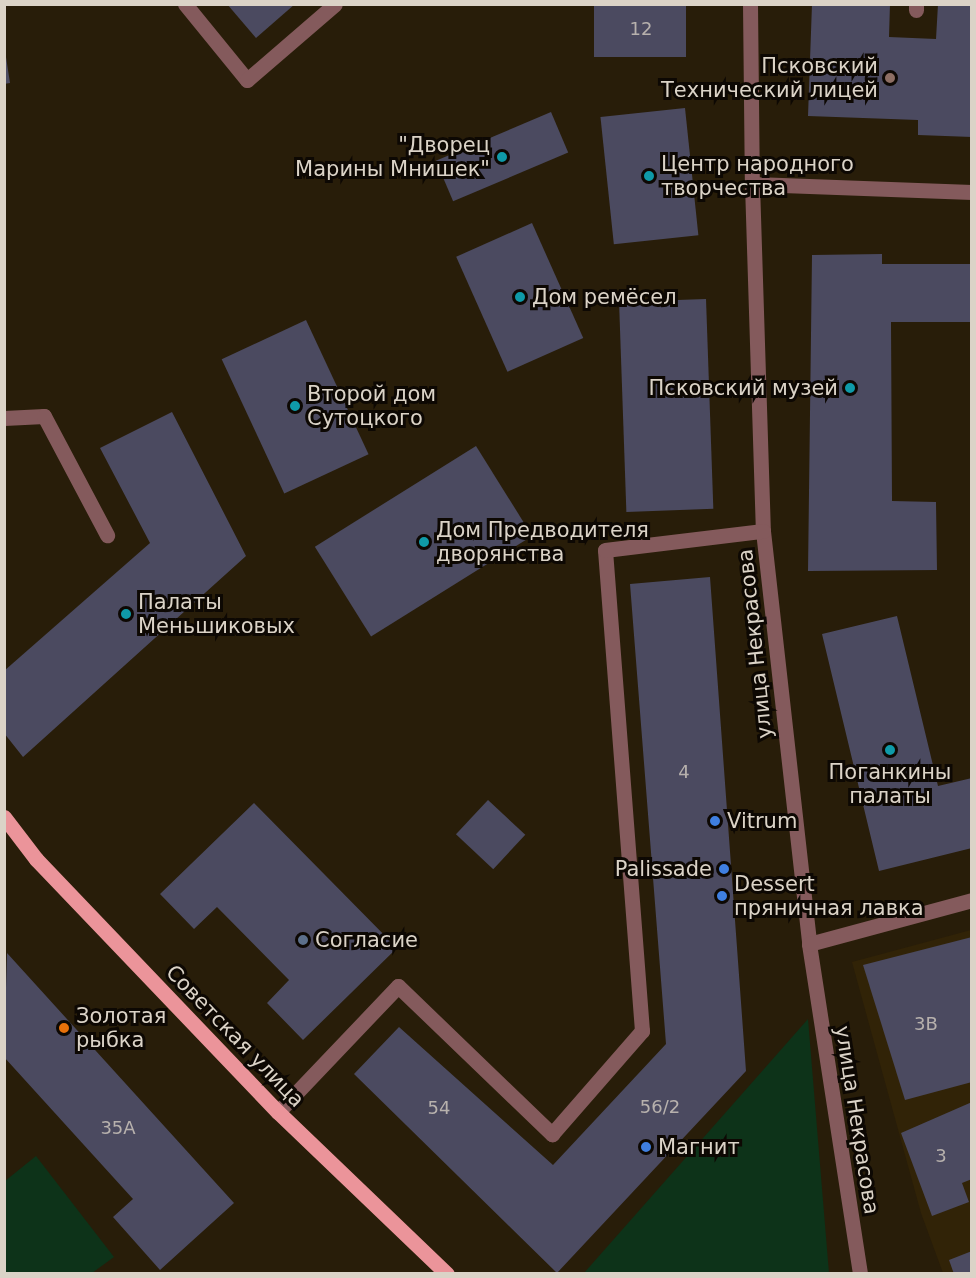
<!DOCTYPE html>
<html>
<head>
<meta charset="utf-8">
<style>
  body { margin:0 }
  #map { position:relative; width:976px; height:1278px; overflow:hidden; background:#281d09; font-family:"DejaVu Sans",sans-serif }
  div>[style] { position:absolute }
  .built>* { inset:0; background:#312307 }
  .green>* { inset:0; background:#0d3319 }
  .building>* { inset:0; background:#4b4a60; transform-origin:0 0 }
  .minor>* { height:15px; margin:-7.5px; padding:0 7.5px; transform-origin:7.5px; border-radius:7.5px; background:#845a5c }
  .major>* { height:15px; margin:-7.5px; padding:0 7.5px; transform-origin:7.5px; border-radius:7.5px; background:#eb949a }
  .dots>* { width:16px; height:16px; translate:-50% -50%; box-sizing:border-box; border:3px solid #0d0803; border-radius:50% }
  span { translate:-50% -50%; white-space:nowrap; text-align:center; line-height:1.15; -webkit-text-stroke:6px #0d0803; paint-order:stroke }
  .number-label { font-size:18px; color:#b7b1ad }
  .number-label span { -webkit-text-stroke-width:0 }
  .poi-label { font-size:21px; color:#dbd3c7 }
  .right { translate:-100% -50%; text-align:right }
  .left { translate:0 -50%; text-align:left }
  .street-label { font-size:21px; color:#dbd3c7 }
  .frame { position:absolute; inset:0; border:6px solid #dbd3c7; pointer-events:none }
</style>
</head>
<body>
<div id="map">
  <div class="built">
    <div style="clip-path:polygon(971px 930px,971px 1273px,943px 1273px,921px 1213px,852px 962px)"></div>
  </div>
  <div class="green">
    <div style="clip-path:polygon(808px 1019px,829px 1273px,584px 1273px)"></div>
    <div style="clip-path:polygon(36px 1156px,114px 1257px,92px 1273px,5px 1273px,5px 1181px)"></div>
  </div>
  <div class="building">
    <div style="clip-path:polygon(227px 4px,295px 4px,256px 38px)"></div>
    <div style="left:594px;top:4px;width:92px;height:53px"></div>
    <div style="clip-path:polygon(812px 4px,890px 4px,889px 37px,936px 39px,938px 4px,972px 4px,972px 137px,918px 135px,918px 120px,808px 116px)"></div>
    <div style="clip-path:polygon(4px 44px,10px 83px,4px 84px)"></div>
    <div style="left:685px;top:108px;width:128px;height:85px;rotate:84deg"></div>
    <div style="left:551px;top:112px;width:44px;height:125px;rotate:67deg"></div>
    <div style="left:532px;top:223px;width:126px;height:83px;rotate:66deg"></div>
    <div style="clip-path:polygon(882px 254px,882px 264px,972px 264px,972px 322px,891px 322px,892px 501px,936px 502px,937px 570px,808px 571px,812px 255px)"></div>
    <div style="left:706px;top:299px;width:210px;height:87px;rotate:88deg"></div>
    <div style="left:306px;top:320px;width:148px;height:93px;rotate:65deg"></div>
    <div style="clip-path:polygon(172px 412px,246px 556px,23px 757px,4px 733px,4px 671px,150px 543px,100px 448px)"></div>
    <div style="left:476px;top:446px;width:106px;height:190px;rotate:58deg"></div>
    <div style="clip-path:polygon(710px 577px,746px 1071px,557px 1273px,354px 1074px,399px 1027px,553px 1165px,666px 1044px,630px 584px)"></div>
    <div style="clip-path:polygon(897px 616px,938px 786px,972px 778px,972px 848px,879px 871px,822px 634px)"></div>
    <div style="left:488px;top:800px;width:51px;height:47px;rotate:43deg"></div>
    <div style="clip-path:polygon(254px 803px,397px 948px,303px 1040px,267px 1003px,289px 980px,217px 907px,194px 929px,160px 894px)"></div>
    <div style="clip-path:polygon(972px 937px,972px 1082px,905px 1100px,863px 965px)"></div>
    <div style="clip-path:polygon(7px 953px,234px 1203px,160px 1270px,113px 1217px,133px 1199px,4px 1057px)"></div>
    <div style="clip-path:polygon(972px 1102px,972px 1179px,962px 1183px,969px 1202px,932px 1216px,901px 1133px)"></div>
    <div style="clip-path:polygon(972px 1251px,972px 1274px,954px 1274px,949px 1260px)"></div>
  </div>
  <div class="minor">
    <div style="left:185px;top:4px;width:98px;rotate:50.8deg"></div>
    <div style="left:247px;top:80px;width:116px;rotate:-40.8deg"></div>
    <div style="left:750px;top:4px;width:180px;rotate:89.4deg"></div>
    <div style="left:752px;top:184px;width:347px;rotate:88.2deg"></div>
    <div style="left:763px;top:531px;width:416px;rotate:83.6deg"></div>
    <div style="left:809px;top:944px;width:334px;rotate:81.2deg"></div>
    <div style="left:916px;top:10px;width:6px;rotate:-90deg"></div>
    <div style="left:752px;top:184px;width:220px;rotate:2.1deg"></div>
    <div style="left:4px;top:418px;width:40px;rotate:-2.9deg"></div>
    <div style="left:44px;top:416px;width:135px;rotate:62.1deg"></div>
    <div style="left:809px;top:944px;width:169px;rotate:-15.1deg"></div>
    <div style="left:278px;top:1112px;width:174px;rotate:-46.4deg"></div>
    <div style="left:398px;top:986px;width:214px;rotate:43.9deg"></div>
    <div style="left:552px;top:1134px;width:137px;rotate:-48.9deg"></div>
    <div style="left:642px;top:1031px;width:482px;rotate:-94.4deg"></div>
    <div style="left:605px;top:550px;width:159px;rotate:-6.9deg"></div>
  </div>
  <div class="major">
    <div style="left:4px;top:817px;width:53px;rotate:52.7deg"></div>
    <div style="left:36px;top:859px;width:350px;rotate:46.3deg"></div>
    <div style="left:278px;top:1112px;width:234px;rotate:43.8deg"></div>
  </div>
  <div class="dots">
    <div style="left:890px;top:78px;background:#8d6e63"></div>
    <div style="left:502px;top:157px;background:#0f9aa8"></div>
    <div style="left:649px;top:176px;background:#0f9aa8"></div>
    <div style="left:520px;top:297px;background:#0f9aa8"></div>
    <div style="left:850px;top:388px;background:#0f9aa8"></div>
    <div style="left:295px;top:406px;background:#0f9aa8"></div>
    <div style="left:424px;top:542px;background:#0f9aa8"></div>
    <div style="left:126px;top:614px;background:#0f9aa8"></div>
    <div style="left:890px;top:750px;background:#0f9aa8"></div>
    <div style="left:715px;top:821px;background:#3f7fe0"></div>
    <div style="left:724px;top:869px;background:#3f7fe0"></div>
    <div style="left:722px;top:896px;background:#3f7fe0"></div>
    <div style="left:303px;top:940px;background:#5c6f8a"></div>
    <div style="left:64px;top:1028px;background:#e8710a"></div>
    <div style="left:646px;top:1147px;background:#3f7fe0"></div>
  </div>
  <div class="number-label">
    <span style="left:641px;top:29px">12</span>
    <span style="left:684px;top:772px">4</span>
    <span style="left:926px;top:1024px">3В</span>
    <span style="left:660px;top:1107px">56/2</span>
    <span style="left:439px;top:1108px">54</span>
    <span style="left:118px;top:1128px">35А</span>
    <span style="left:941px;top:1156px">3</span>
  </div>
  <div class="poi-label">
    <span class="right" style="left:878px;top:78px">Псковский<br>Технический лицей</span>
    <span class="right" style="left:490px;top:157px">"Дворец<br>Марины Мнишек"</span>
    <span class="left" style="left:661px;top:176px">Центр народного<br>творчества</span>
    <span class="left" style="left:532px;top:297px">Дом ремёсел</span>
    <span class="right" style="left:838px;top:388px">Псковский музей</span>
    <span class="left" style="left:307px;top:406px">Второй дом<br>Сутоцкого</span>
    <span class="left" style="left:436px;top:542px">Дом Предводителя<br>дворянства</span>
    <span class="left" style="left:138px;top:614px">Палаты<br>Меньшиковых</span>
    <span style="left:890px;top:784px">Поганкины<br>палаты</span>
    <span class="left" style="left:727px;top:821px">Vitrum</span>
    <span class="right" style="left:712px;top:869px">Palissade</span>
    <span class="left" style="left:734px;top:896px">Dessert<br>пряничная лавка</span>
    <span class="left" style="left:315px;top:940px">Согласие</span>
    <span class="left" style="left:76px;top:1028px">Золотая<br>рыбка</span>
    <span class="left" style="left:658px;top:1147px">Магнит</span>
  </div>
  <div class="street-label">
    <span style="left:755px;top:644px;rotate:-96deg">улица Некрасова</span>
    <span style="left:235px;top:1036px;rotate:46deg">Советская улица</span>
    <span style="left:857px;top:1120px;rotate:81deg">улица Некрасова</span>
  </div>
  <div class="frame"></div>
</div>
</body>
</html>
